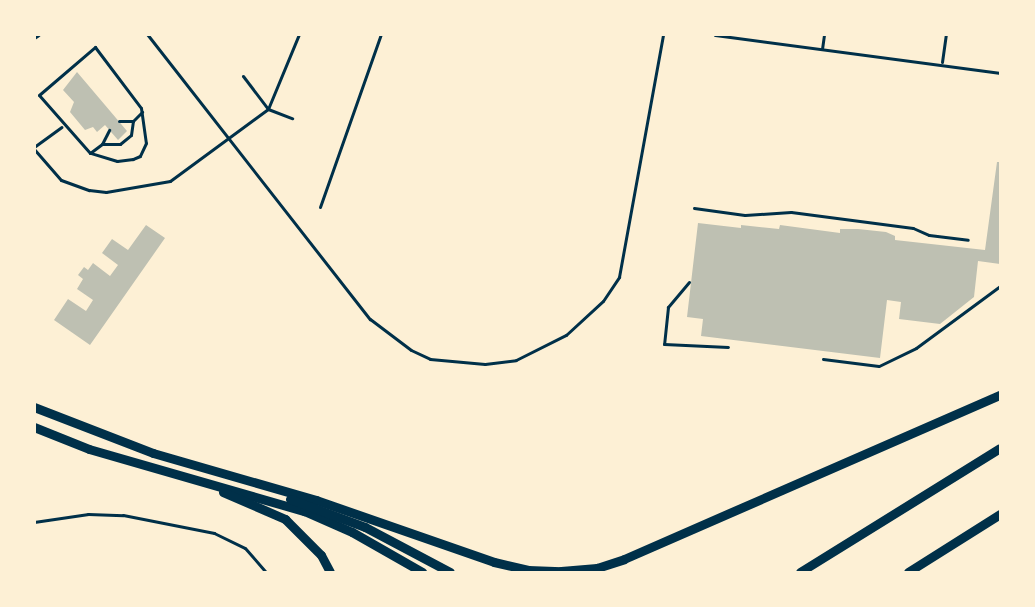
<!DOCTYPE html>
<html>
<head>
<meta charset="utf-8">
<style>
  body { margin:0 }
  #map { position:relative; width:1035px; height:607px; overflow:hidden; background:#fdf0d5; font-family:"Nunito Sans",sans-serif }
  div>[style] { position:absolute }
  .building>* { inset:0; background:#bec0b2 }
  .service>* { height:3px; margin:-1.5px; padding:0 1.5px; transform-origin:1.5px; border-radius:1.5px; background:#003049 }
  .secondary>* { height:8px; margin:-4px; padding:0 4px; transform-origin:4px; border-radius:4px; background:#003049 }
  .motorway>* { height:9px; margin:-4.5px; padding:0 4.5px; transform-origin:4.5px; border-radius:4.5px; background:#003049 }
  span { translate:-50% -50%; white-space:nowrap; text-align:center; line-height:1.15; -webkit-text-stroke:6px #fdf0d5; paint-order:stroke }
  .frame { position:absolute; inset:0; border:36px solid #fdf0d5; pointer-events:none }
</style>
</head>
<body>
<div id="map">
  <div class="building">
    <div style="clip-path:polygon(77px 72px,127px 131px,118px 140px,105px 125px,97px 132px,93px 127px,85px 130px,70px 112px,74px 102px,63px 90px)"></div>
    <div style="clip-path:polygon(997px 162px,1000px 162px,1000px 264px,978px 261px,974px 297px,940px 324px,899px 319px,901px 302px,887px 300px,880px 358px,701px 336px,703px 319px,687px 317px,698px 223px,741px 228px,741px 225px,779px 229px,780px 225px,840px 233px,840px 229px,858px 229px,886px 232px,895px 236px,895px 240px,985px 250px)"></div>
    <div style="clip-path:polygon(146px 225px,165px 238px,90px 345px,54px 320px,68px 299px,86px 311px,93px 300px,77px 289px,83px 279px,78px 275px,84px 267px,88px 270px,93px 263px,110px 276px,118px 265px,102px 253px,112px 239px,128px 250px)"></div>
  </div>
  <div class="service">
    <div style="left:147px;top:34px;width:362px;rotate:52deg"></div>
    <div style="left:370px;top:319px;width:51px;rotate:37.1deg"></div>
    <div style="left:411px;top:350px;width:21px;rotate:25deg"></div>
    <div style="left:430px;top:359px;width:55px;rotate:5.2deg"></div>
    <div style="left:485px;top:364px;width:31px;rotate:-7deg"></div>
    <div style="left:516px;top:360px;width:56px;rotate:-26.6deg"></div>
    <div style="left:566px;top:335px;width:50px;rotate:-42.6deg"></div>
    <div style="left:603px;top:301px;width:29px;rotate:-56deg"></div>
    <div style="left:619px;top:277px;width:247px;rotate:-79.7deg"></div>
    <div style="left:715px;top:35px;width:288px;rotate:7.6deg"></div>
    <div style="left:95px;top:47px;width:76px;rotate:53deg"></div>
    <div style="left:141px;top:108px;width:35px;rotate:82deg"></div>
    <div style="left:146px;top:143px;width:14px;rotate:115deg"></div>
    <div style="left:140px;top:156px;width:8px;rotate:157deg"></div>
    <div style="left:133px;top:159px;width:16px;rotate:173deg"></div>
    <div style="left:117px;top:161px;width:28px;rotate:-163deg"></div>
    <div style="left:90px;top:153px;width:77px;rotate:-131.3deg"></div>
    <div style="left:39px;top:95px;width:74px;rotate:-40.6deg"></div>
    <div style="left:822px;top:49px;width:15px;rotate:-82deg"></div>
    <div style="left:942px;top:62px;width:28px;rotate:-82deg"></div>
    <div style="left:243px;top:76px;width:41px;rotate:52.9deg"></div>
    <div style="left:268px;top:109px;width:26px;rotate:21deg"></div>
    <div style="left:119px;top:121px;width:14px"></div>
    <div style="left:133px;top:121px;width:13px;rotate:-45deg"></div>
    <div style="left:102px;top:144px;width:18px"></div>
    <div style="left:120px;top:144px;width:14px;rotate:-39deg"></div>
    <div style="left:131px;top:135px;width:14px;rotate:-82deg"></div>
    <div style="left:34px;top:147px;width:34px;rotate:-36deg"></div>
    <div style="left:34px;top:149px;width:41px;rotate:48.9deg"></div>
    <div style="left:61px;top:180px;width:30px;rotate:20deg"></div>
    <div style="left:89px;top:190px;width:17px;rotate:7deg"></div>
    <div style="left:106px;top:192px;width:65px;rotate:-9.8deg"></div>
    <div style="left:170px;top:181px;width:122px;rotate:-36.3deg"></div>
    <div style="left:268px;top:109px;width:81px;rotate:-67.5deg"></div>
    <div style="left:90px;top:153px;width:15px;rotate:-37deg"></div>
    <div style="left:102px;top:144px;width:16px;rotate:-63deg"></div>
    <div style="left:320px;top:207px;width:183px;rotate:-70.6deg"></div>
    <div style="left:694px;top:208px;width:51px;rotate:7.8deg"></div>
    <div style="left:745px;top:215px;width:46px;rotate:-3.7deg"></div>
    <div style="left:791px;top:212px;width:123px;rotate:7.5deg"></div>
    <div style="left:913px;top:228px;width:17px;rotate:24deg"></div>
    <div style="left:929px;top:235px;width:39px;rotate:7deg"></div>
    <div style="left:689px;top:282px;width:33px;rotate:130deg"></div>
    <div style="left:668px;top:307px;width:37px;rotate:96deg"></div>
    <div style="left:664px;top:344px;width:64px;rotate:2.7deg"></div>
    <div style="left:823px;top:359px;width:56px;rotate:7.1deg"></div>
    <div style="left:879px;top:366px;width:41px;rotate:-25.9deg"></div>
    <div style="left:916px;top:348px;width:104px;rotate:-36.4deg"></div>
    <div style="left:34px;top:522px;width:55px;rotate:-8.4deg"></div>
    <div style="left:88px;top:514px;width:35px;rotate:2deg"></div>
    <div style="left:123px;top:515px;width:93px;rotate:11.2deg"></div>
    <div style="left:214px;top:533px;width:34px;rotate:26deg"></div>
    <div style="left:245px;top:548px;width:32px;rotate:49deg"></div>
  </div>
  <div class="secondary">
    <div style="left:34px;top:36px;width:4px;rotate:-34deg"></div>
  </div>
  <div class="motorway">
    <div style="left:34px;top:407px;width:128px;rotate:21.1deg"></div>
    <div style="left:153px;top:453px;width:170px;rotate:16.1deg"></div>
    <div style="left:316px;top:500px;width:188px;rotate:19.2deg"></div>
    <div style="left:494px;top:562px;width:35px;rotate:13deg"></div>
    <div style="left:528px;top:570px;width:33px;rotate:2deg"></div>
    <div style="left:561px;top:571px;width:36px;rotate:-5deg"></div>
    <div style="left:597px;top:568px;width:28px;rotate:-18deg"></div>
    <div style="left:624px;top:559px;width:410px;rotate:-23.6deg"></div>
    <div style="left:34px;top:427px;width:59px;rotate:21.8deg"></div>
    <div style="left:89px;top:449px;width:224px;rotate:16.1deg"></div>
    <div style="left:304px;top:511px;width:52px;rotate:23.6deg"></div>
    <div style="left:352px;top:532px;width:81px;rotate:29.7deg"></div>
    <div style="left:223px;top:492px;width:68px;rotate:23.5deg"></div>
    <div style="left:285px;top:519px;width:51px;rotate:45deg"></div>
    <div style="left:321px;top:555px;width:19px;rotate:62deg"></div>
    <div style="left:290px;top:499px;width:80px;rotate:20.5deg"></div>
    <div style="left:365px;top:527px;width:96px;rotate:27.9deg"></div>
    <div style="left:800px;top:572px;width:235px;rotate:-31.8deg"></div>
    <div style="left:908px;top:572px;width:109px;rotate:-32.2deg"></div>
  </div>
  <div class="frame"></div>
</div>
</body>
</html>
